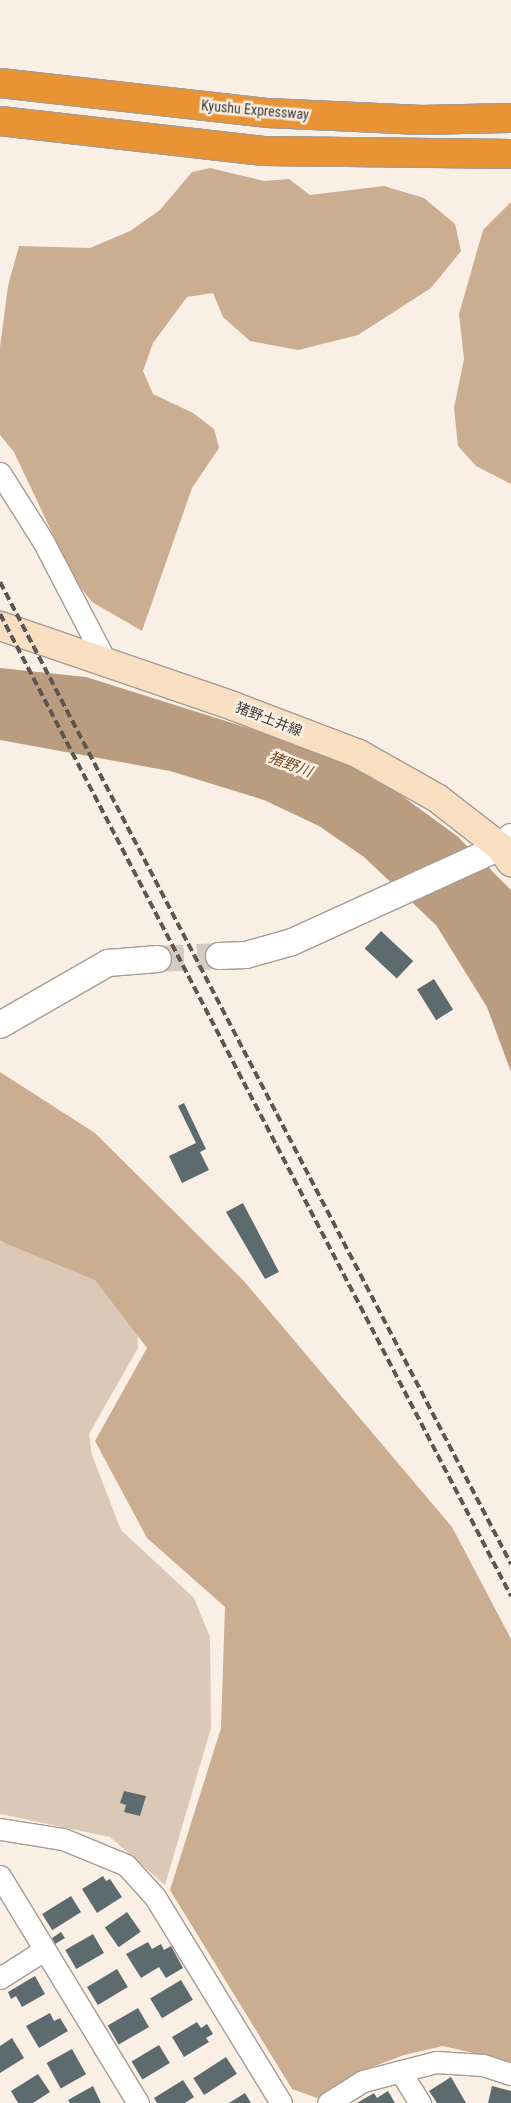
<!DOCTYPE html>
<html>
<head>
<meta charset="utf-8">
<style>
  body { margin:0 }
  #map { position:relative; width:511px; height:2103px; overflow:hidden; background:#faefe5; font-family:"Roboto Condensed","Noto Sans JP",sans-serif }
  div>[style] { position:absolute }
  .green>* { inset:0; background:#dcc8b6 }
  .forest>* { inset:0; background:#cbad92 }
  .water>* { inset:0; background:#ba9d81 }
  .building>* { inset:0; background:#5d6b6e; transform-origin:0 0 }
  .tertiary-tunnel>* { height:26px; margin-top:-13px; transform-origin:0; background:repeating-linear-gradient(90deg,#d5cbc2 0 26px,transparent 0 39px) }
  .roads { filter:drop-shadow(1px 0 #a59b92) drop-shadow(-1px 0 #a59b92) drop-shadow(0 1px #a59b92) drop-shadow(0 -1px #a59b92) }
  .minor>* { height:21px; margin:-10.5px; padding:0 10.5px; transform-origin:10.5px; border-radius:10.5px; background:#fff }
  .tertiary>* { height:26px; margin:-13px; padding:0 13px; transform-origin:13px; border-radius:13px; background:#fff }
  .secondary>* { height:28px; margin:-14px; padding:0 14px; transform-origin:14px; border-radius:14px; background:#f8dfc2 }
  .motorway>* { height:28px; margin:-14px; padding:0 14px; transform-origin:14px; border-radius:14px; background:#e89434 }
  .rail>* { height:4px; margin-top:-2px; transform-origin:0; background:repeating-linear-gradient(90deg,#5b5651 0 8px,transparent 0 12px) }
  span { translate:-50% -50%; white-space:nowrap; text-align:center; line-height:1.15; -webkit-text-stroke:5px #faefe5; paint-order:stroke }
  .street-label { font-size:14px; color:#3f3b37 }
  .water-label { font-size:15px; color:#754b1f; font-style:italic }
</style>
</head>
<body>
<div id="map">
  <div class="green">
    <div style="clip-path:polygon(0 1242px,69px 1250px,137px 1318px,138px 1348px,89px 1434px,92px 1455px,121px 1530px,194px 1598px,210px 1637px,211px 1728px,165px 1885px,110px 1837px,0 1814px)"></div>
  </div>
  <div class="forest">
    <div style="clip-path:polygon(210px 168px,264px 181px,289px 179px,310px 195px,384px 186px,424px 198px,455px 224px,461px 251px,431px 288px,358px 335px,298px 350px,250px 341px,223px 317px,213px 293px,187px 297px,153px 343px,143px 371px,153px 394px,193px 413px,214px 429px,219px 448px,192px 488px,142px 631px,92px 602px,74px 579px,14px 452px,0 435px,0 347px,8px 286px,19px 246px,90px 248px,130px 231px,160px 210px,192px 172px)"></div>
    <div style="clip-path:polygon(511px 202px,511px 484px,476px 466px,458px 446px,454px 408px,464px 359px,459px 314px,483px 230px)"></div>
    <div style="clip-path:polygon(0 1072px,95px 1133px,243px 1280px,452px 1527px,511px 1639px,511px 2062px,443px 2046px,404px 2055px,364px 2070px,317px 2098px,292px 2089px,170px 1890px,221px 1728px,225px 1607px,147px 1538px,95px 1441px,147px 1348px,95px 1280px,0 1241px)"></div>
  </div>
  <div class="water">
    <div style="clip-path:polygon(0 668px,86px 677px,286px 740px,372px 774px,457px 836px,511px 890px,511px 1072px,487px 1007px,436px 925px,364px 857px,319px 826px,264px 800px,170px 771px,0 740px)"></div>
  </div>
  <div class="building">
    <div style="left:381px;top:931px;width:44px;height:24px;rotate:43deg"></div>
    <div style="left:434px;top:979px;width:36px;height:20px;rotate:58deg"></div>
    <div style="clip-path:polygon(184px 1103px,206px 1149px,200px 1152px,209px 1170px,182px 1183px,169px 1156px,196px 1143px,178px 1106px)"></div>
    <div style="clip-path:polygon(243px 1203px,279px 1272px,265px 1279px,226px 1212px)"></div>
    <div style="clip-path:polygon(124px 1791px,146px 1796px,140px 1816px,124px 1812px,126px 1805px,120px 1803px)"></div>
    <div style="clip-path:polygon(103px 1876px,106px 1881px,110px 1879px,122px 1897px,97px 1913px,82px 1889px)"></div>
    <div style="left:71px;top:1896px;width:19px;height:34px;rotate:58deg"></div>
    <div style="left:127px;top:1912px;width:24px;height:27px;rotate:55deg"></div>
    <div style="clip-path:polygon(61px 1932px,65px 1938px,55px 1944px,52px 1938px)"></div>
    <div style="left:93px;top:1934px;width:22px;height:32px;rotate:60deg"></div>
    <div style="clip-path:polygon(148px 1942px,152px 1949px,161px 1944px,164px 1950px,171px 1946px,183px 1968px,166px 1978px,159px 1967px,141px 1978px,126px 1954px)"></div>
    <div style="left:117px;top:1969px;width:21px;height:35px;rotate:59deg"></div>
    <div style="clip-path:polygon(35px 1976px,45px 1994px,22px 2007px,16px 1996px,11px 1999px,8px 1992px)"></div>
    <div style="left:181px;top:1980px;width:23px;height:36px;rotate:59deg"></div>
    <div style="left:138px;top:2008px;width:22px;height:35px;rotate:60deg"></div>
    <div style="clip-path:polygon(50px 2013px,54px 2021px,60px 2018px,68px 2031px,39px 2048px,26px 2026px)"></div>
    <div style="clip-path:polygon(197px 2022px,201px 2028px,207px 2024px,213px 2034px,206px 2038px,209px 2042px,184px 2057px,172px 2037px)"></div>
    <div style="clip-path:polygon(12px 2038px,24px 2058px,0 2073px,0 2046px)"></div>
    <div style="left:159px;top:2045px;width:21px;height:32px;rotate:59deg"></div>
    <div style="left:72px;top:2049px;width:29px;height:29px;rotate:61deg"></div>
    <div style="left:226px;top:2057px;width:20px;height:39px;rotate:57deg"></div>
    <div style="clip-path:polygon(38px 2074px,50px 2092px,33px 2103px,18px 2103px,11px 2091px)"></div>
    <div style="clip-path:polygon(451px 2077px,466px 2103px,437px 2103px,429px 2091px)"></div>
    <div style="clip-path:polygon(183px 2080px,194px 2097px,185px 2103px,157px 2103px,154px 2098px)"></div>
    <div style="clip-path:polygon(93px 2086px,101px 2103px,70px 2103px,68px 2100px)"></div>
    <div style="clip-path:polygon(492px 2086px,511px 2091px,511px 2103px,488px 2103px)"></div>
    <div style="clip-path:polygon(388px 2091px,395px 2103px,357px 2103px,374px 2093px,377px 2098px)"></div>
    <div style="clip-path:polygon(245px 2093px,251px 2103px,229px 2103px)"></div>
  </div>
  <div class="tertiary-tunnel">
    <div style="left:158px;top:959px;width:61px;rotate:-2.8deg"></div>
  </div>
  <div class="roads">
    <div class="minor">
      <div style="left:0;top:473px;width:80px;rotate:57.7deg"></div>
      <div style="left:43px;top:541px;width:136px;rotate:62.5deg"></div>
      <div style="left:0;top:1829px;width:64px;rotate:9deg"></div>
      <div style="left:63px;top:1839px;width:68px;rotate:22.4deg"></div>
      <div style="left:126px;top:1865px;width:43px;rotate:47.8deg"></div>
      <div style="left:155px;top:1897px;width:241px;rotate:58.5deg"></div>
      <div style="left:0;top:1876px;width:266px;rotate:58.7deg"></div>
      <div style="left:0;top:1978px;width:52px;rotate:-32.5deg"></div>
      <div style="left:400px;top:2071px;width:38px;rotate:58deg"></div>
      <div style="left:328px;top:2103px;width:41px;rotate:-32.2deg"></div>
      <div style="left:363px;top:2081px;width:75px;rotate:-14.6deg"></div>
      <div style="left:436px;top:2062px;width:47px;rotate:3.7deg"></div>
      <div style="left:483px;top:2065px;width:29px;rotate:18deg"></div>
    </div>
    <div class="tertiary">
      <div style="left:219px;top:956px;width:27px;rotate:-2deg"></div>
      <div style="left:246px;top:955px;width:48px;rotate:-15.8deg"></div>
      <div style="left:292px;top:942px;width:229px;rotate:-24.5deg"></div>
      <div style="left:500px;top:847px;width:15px;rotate:-42deg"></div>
      <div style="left:0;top:1025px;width:125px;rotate:-29.9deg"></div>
      <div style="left:108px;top:963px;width:50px;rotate:-4.6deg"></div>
    </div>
    <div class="secondary">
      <div style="left:0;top:626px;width:246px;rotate:18.9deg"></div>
      <div style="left:233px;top:706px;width:133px;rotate:20.8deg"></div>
      <div style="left:357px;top:753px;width:92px;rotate:29.4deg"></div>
      <div style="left:437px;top:798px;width:80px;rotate:37.9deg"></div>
      <div style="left:500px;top:847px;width:19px;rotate:54deg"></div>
    </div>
    <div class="motorway">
      <div style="left:0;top:83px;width:270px;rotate:6.4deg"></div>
      <div style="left:268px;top:113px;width:154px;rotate:2.6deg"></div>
      <div style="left:422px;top:120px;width:89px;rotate:-1.3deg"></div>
      <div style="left:0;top:121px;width:265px;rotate:6.5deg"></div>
      <div style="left:263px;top:151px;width:248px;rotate:0.7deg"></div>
    </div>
  </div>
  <div class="rail">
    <div style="left:0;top:582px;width:1107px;rotate:62.51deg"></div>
    <div style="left:0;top:614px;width:1107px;rotate:62.51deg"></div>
  </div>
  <div class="street-label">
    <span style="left:255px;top:110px;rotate:5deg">Kyushu Expressway</span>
    <span style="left:269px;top:719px;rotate:21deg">猪野土井線</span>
  </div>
  <div class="water-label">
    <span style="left:290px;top:765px;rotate:21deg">猪野川</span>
  </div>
</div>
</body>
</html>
